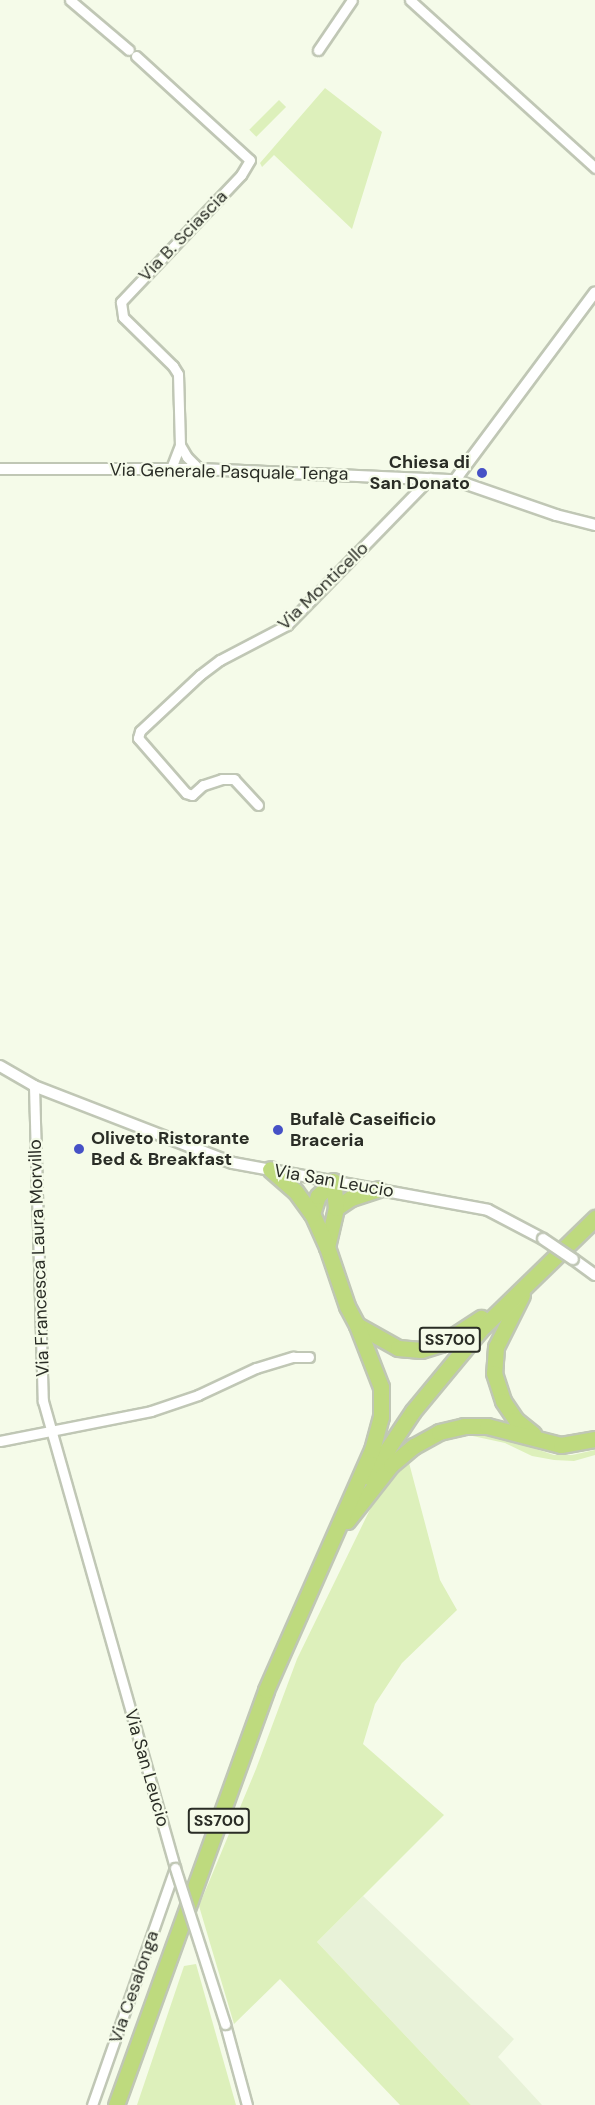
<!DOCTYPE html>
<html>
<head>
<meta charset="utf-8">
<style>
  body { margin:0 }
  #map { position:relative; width:595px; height:2105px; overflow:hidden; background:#f5fbe9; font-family:"DM Sans",sans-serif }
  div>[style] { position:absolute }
  .built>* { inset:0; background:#e8f2d8 }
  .green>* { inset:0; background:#ddf0bb; transform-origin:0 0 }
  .roads { filter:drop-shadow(2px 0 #c0c7b5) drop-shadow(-2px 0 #c0c7b5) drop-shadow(0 2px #c0c7b5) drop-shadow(0 -2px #c0c7b5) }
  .minor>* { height:9px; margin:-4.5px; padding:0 4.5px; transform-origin:4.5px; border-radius:4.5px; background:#fff }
  .tertiary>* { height:10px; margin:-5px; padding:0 5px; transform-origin:5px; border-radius:5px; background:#fff }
  .trunk>* { height:15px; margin:-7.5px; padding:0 7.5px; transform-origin:7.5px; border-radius:7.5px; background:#beda7e }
  .bridges { filter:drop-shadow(2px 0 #c0c7b5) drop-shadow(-2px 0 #c0c7b5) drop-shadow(0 2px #c0c7b5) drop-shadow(0 -2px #c0c7b5) }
  .minor-bridge>* { height:9px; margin:-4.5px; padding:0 4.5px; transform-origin:4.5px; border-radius:4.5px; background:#fff }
  .tertiary-bridge>* { height:10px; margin:-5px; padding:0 5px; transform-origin:5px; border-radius:5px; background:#fff }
  .dots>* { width:16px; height:16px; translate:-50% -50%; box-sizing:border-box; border:3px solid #f5fbe9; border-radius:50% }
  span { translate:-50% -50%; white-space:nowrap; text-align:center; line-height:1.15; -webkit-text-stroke:4.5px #f5fbe9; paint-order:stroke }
  .shield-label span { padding:2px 4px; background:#f5fbe9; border:2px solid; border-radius:4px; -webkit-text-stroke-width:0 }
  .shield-label { font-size:16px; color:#2a2d26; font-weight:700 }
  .street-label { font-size:18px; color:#2a2d26 }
  .poi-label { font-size:18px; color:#2a2d26; font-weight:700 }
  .right { translate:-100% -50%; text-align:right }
  .left { translate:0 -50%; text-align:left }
</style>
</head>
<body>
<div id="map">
  <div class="built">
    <div style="clip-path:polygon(363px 1896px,514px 2039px,498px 2057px,542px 2105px,471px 2105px,317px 1942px)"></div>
  </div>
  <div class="green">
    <div style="clip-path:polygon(325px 88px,382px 132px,352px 229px,274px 155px,262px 167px,260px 163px)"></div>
    <div style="left:279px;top:100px;width:10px;height:42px;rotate:45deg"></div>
    <div style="clip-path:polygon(447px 1434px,491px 1434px,554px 1455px,572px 1455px,595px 1450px,595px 1455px,574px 1461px,554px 1460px,532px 1456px,505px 1443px,468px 1435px,444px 1439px,408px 1459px,440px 1580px,457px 1610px,402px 1663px,375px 1704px,363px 1744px,444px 1815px,317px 1942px,471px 2105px,400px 2105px,280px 1979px,234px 2024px,199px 1906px,256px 1769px,297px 1659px,379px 1491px,407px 1459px)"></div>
    <div style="clip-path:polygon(196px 1964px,236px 2105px,137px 2105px,184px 1966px)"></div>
  </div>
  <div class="roads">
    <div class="minor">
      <div style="left:70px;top:0;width:77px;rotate:40.3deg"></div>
      <div style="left:410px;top:0;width:250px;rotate:42.2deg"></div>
      <div style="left:318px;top:50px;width:60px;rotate:-55.8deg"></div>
      <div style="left:136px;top:56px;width:154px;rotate:42.4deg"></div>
      <div style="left:250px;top:160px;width:17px;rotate:121deg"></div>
      <div style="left:241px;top:175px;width:175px;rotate:133.4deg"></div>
      <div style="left:121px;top:302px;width:15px;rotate:82deg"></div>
      <div style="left:123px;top:317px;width:70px;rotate:44.4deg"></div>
      <div style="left:173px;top:366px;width:9px;rotate:58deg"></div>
      <div style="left:178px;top:374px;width:71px;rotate:88.4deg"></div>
      <div style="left:180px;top:445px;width:26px;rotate:111deg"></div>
      <div style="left:180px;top:445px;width:14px;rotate:60deg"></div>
      <div style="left:187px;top:457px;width:17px;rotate:45deg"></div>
      <div style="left:258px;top:805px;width:35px;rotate:-133deg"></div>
      <div style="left:234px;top:779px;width:12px;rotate:180deg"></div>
      <div style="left:222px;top:779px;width:20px;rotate:162deg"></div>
      <div style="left:203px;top:785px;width:15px;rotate:138deg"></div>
      <div style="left:192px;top:795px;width:6px;rotate:-162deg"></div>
      <div style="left:186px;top:793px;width:73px;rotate:-131.1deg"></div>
      <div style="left:138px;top:738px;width:7px;rotate:-74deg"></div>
      <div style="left:140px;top:731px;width:82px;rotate:-43deg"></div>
      <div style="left:200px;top:675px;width:25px;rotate:-37deg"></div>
      <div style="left:220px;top:660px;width:76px;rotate:-27.6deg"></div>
      <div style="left:287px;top:625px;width:205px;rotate:-45.8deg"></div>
      <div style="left:34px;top:1086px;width:315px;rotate:88.4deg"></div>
      <div style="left:43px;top:1401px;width:485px;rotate:74.2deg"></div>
      <div style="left:175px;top:1868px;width:251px;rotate:109.3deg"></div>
      <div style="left:0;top:1441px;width:154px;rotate:-11.2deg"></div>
      <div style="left:151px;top:1411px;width:50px;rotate:-18.8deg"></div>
      <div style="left:198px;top:1395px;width:64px;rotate:-25deg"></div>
      <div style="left:256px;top:1368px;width:39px;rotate:-17deg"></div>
      <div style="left:293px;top:1357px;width:16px"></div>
      <div style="left:225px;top:2024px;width:84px;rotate:74.8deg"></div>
    </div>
    <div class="tertiary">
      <div style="left:0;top:469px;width:199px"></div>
      <div style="left:199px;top:469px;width:256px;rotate:2.5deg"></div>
      <div style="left:455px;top:480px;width:107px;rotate:19.1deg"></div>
      <div style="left:556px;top:515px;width:40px;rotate:14.4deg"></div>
      <div style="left:455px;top:480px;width:234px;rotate:-53.3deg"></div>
      <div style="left:0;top:1066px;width:39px;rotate:30deg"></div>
      <div style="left:34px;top:1086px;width:213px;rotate:21.2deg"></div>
      <div style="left:233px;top:1163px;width:259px;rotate:10.4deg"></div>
      <div style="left:488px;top:1210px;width:62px;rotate:27.8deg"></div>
      <div style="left:573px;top:1259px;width:27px;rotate:36deg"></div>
    </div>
    <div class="trunk">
      <div style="left:336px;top:1208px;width:18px;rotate:-34deg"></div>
      <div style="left:351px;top:1198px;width:28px;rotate:-18deg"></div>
      <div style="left:312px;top:1214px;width:19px;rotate:-72deg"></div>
      <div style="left:318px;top:1196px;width:21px;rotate:-45deg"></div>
      <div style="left:327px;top:1247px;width:40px;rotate:-77deg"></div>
      <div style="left:336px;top:1208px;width:27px;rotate:-96deg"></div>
      <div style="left:522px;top:1295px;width:58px;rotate:116.6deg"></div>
      <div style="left:496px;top:1347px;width:26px;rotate:94deg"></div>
      <div style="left:494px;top:1373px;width:29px;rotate:72deg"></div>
      <div style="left:503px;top:1401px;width:23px;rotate:56deg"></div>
      <div style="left:516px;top:1420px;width:22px;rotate:39deg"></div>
      <div style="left:357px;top:1325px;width:47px;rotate:29.3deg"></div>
      <div style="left:398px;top:1348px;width:23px;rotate:5deg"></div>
      <div style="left:421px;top:1350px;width:21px;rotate:-17deg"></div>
      <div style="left:441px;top:1344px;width:48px;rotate:-33deg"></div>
      <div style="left:369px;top:1477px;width:79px;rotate:-56.3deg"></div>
      <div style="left:413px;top:1411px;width:105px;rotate:-50.4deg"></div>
      <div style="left:480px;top:1330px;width:161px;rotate:-44.2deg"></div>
      <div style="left:347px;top:1521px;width:71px;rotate:-51.8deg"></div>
      <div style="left:391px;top:1465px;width:30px;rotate:-40deg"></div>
      <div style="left:414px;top:1446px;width:29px;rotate:-29deg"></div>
      <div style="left:439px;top:1432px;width:26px;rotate:-13deg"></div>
      <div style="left:464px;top:1426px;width:23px"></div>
      <div style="left:487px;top:1426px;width:76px;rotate:14.4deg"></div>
      <div style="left:561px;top:1445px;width:35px;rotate:-10deg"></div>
      <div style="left:116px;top:2105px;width:441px;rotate:-70.1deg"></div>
      <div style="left:266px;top:1690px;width:262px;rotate:-66.2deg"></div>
      <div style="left:372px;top:1450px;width:34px;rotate:-75deg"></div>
      <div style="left:381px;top:1417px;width:30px;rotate:-90deg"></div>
      <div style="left:381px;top:1387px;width:66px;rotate:-111.2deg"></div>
      <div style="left:357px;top:1325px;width:21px;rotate:-118deg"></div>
      <div style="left:347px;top:1306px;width:62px;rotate:-108.7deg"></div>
      <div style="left:327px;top:1247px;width:36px;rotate:-114deg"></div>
      <div style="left:312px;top:1214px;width:29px;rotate:-126deg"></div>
      <div style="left:295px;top:1191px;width:33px;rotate:-139deg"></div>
    </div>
  </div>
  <div class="bridges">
    <div class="minor-bridge">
      <div style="left:175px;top:1868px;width:164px;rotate:72.2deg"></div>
    </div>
    <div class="tertiary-bridge">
      <div style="left:543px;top:1239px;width:36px;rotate:34deg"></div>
    </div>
  </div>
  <div class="dots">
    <div style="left:482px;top:473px;background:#4651c6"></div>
    <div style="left:278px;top:1130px;background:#4651c6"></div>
    <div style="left:79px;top:1149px;background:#4651c6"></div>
  </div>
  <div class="shield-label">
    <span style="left:450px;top:1340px">SS700</span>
    <span style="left:219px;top:1821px">SS700</span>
  </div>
  <div class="street-label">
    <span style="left:183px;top:236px;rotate:-46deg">Via B. Sciascia</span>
    <span style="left:229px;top:472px;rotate:1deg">Via Generale Pasquale Tenga</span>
    <span style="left:323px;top:586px;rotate:-44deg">Via Monticello</span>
    <span style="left:334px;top:1181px;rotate:10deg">Via San Leucio</span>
    <span style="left:39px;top:1258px;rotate:-92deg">Via Francesca Laura Morvillo</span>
    <span style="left:147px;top:1768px;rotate:74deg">Via San Leucio</span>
    <span style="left:134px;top:1987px;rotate:-71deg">Via Cesalonga</span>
  </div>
  <div class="poi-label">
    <span class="right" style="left:470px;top:473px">Chiesa di<br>San Donato</span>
    <span class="left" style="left:290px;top:1130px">Bufalè Caseificio<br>Braceria</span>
    <span class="left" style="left:91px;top:1149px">Oliveto Ristorante<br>Bed &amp; Breakfast</span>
  </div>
</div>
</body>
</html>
